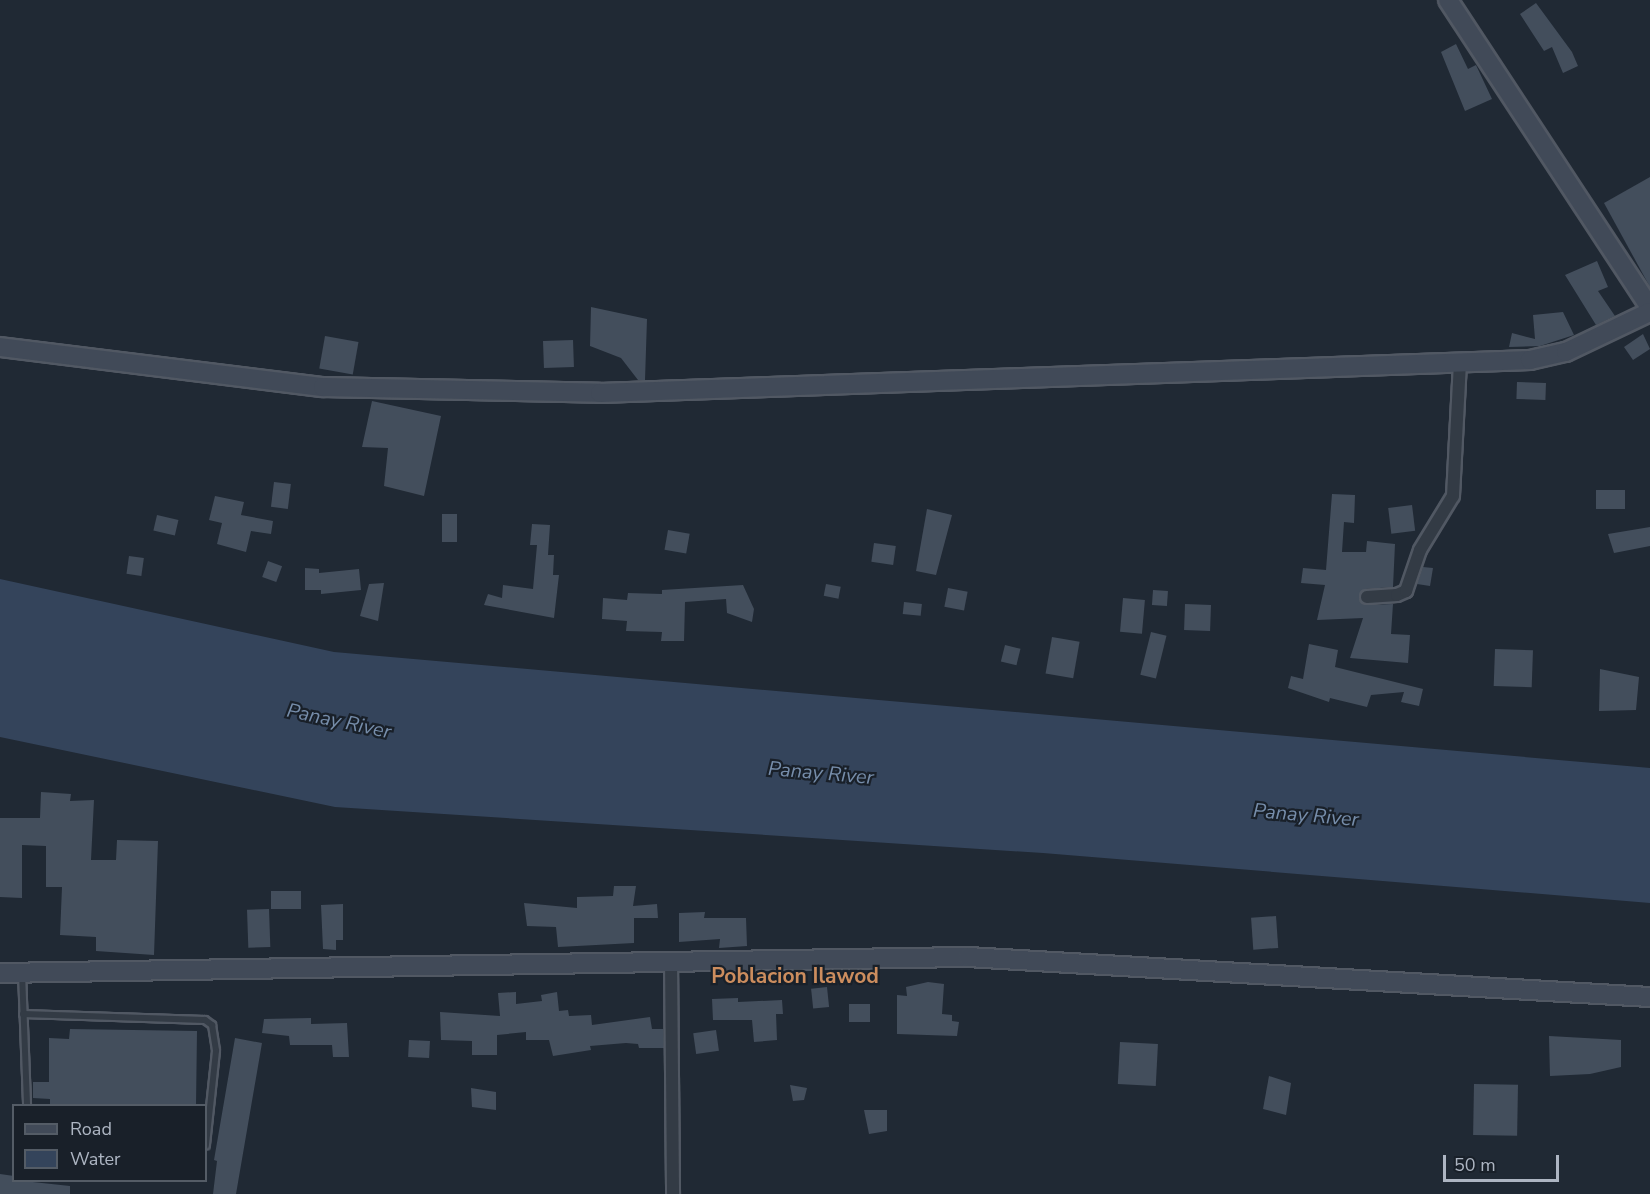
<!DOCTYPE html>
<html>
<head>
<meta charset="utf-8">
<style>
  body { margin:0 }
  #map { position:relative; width:1650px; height:1194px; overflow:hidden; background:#202934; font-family:"Nunito Sans",sans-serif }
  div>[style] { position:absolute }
  .water>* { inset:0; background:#34445b }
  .building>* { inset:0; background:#434e5c; transform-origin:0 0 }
  .roads { filter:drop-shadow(2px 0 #515863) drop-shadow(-2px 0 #515863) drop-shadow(0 2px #515863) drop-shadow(0 -2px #515863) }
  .lane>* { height:6px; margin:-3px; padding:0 3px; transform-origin:3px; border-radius:3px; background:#333b45 }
  .street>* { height:12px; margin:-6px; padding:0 6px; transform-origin:6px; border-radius:6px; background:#333b45 }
  .secondary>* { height:18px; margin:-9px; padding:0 9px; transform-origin:9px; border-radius:9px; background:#414a58 }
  span { translate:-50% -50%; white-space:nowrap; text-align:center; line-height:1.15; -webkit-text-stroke:4.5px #192029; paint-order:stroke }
  .water-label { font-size:20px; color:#768daa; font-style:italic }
  .quarter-label { font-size:21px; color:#cc8d5e; font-weight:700 }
  .legend { position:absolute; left:12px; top:1104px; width:195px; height:78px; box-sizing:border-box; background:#192029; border:2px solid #545c66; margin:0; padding:8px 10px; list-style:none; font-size:18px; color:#adb5c2 }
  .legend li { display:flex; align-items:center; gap:12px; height:30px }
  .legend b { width:30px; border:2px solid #545c66 }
  .scale { position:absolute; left:1443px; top:1155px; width:116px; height:27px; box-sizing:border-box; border:3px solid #adb5c2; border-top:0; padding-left:8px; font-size:18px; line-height:21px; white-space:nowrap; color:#adb5c2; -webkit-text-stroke:4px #192029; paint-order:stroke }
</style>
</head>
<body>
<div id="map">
  <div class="water">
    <div style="clip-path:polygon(0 579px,334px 652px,1650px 768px,1650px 903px,1043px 853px,335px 807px,0 737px)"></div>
  </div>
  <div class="building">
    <div style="clip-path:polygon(1536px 3px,1572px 52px,1578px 66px,1563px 73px,1552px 47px,1544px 51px,1520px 14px)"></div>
    <div style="clip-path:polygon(1456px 44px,1468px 69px,1476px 65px,1492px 99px,1465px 111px,1441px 52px)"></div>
    <div style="clip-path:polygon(1650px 177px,1650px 287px,1604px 203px)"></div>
    <div style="clip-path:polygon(1597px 261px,1608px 287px,1598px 291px,1615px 316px,1596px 325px,1565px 275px)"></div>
    <div style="clip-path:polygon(591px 307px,647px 319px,645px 380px,638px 380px,621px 358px,590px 346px)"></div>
    <div style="clip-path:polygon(1563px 312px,1574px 335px,1540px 346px,1509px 347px,1512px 333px,1535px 339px,1533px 315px)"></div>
    <div style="clip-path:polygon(1643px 334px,1650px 349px,1633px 360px,1624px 347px)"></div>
    <div style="left:325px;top:336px;width:34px;height:33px;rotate:10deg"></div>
    <div style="left:573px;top:340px;width:27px;height:30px;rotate:88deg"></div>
    <div style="left:1517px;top:382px;width:29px;height:17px;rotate:2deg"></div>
    <div style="clip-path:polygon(372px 401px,441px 416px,424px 496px,384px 486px,388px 448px,362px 447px)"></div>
    <div style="left:274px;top:482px;width:17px;height:25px;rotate:7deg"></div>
    <div style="left:1596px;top:490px;width:29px;height:19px"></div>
    <div style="clip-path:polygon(1332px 494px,1355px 495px,1354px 523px,1344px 522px,1342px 552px,1366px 552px,1367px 541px,1395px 544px,1393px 587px,1366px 589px,1359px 598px,1367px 605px,1393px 604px,1391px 634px,1410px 635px,1408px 663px,1350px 658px,1363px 618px,1317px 620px,1325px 585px,1301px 583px,1303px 568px,1326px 570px)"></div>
    <div style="clip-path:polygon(215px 496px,244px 502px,241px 515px,273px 521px,271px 534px,251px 531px,246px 552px,217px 544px,222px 523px,209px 520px)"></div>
    <div style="left:1412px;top:505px;width:26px;height:24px;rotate:83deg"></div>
    <div style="clip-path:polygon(927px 509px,952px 515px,936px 575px,916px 571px)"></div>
    <div style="left:442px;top:514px;width:15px;height:28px"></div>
    <div style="left:157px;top:515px;width:22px;height:16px;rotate:13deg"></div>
    <div style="clip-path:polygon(532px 524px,550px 525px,548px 555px,554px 555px,553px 575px,559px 575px,554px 618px,484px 605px,488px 594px,502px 598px,503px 585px,533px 589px,537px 545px,530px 545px)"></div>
    <div style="clip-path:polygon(1650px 527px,1650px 546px,1614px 553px,1608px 534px)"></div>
    <div style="left:668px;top:530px;width:22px;height:20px;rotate:10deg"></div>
    <div style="left:874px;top:543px;width:22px;height:19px;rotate:8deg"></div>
    <div style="left:129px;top:556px;width:15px;height:18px;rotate:8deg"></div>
    <div style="left:268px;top:561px;width:15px;height:17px;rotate:20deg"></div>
    <div style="clip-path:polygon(1423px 567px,1433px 568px,1430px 586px,1417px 584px)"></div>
    <div style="clip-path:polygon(305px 568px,319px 569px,319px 573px,359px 569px,361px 590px,321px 594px,321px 590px,305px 590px)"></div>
    <div style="clip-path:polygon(384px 583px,378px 621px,360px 616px,369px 584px)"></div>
    <div style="left:826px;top:584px;width:15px;height:12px;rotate:11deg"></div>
    <div style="clip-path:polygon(743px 585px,754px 609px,752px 622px,727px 613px,726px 599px,685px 602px,684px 641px,661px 641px,662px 632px,626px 631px,627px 621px,602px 619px,603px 598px,627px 600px,628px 593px,662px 594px,662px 590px)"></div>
    <div style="left:948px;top:588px;width:20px;height:19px;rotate:11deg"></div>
    <div style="left:1153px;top:590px;width:15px;height:15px;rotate:4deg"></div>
    <div style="left:1123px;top:598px;width:22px;height:34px;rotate:5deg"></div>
    <div style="left:904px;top:602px;width:18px;height:12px;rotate:6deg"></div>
    <div style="left:1185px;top:604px;width:26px;height:26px;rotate:2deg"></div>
    <div style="left:1151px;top:632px;width:16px;height:44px;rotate:14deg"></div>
    <div style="left:1052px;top:637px;width:28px;height:37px;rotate:10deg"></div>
    <div style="clip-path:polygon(1309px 644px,1338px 650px,1335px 667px,1423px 689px,1419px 706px,1401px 702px,1404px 692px,1371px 695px,1367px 707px,1330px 698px,1329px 702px,1288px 688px,1291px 676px,1303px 679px)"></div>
    <div style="left:1005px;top:645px;width:16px;height:17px;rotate:14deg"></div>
    <div style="left:1495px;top:649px;width:38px;height:37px;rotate:2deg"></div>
    <div style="clip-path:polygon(1600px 669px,1639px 677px,1636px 710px,1599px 711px)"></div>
    <div style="clip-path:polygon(41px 792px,71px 794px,70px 801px,94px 800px,91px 860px,116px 860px,117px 840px,158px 841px,154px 955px,96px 951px,96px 937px,60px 935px,62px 887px,46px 887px,46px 846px,22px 845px,22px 898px,0 897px,0 818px,40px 818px)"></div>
    <div style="clip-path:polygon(614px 886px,636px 886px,633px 906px,657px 904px,658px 918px,634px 918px,634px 943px,558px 947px,556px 927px,527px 926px,524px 903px,577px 908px,577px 897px,613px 896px)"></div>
    <div style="left:271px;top:891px;width:30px;height:18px"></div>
    <div style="clip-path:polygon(343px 904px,343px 940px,336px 940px,336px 950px,323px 949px,321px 905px)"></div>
    <div style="left:269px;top:909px;width:38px;height:22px;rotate:88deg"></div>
    <div style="clip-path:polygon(705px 912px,704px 918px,746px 918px,747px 946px,719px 948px,720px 939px,679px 942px,679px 913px)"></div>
    <div style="left:1276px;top:916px;width:32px;height:25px;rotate:86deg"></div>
    <div style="clip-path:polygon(928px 982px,944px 984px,942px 1014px,952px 1015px,952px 1021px,959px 1022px,957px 1036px,897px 1034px,897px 995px,907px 996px,906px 987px)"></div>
    <div style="left:827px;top:987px;width:20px;height:16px;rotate:84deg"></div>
    <div style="clip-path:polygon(516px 992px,516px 1004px,542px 1001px,541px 995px,557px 992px,559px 1011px,568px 1010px,569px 1016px,591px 1015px,592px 1025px,650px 1017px,652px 1029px,663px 1029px,664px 1048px,639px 1048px,638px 1044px,626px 1043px,590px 1046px,591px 1050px,553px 1056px,549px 1040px,526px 1040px,526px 1032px,497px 1035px,497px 1055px,472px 1055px,472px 1041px,441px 1040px,440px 1012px,500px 1016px,498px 993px)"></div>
    <div style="clip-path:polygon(738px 998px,738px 1002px,782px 1000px,783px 1014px,776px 1014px,777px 1040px,754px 1042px,752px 1020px,713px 1020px,712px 999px)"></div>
    <div style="left:849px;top:1004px;width:21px;height:18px"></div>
    <div style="clip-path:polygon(311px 1018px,311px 1024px,347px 1023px,349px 1057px,333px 1057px,332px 1045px,290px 1045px,289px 1036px,262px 1033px,264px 1019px)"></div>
    <div style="clip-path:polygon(70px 1029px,197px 1031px,196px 1106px,50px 1106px,50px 1099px,33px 1098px,33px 1082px,49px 1082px,49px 1038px,69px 1039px)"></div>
    <div style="left:716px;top:1030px;width:21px;height:23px;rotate:82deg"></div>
    <div style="clip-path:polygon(1549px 1036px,1621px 1040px,1621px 1067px,1590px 1074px,1550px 1076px)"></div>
    <div style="clip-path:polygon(235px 1038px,262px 1043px,236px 1194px,213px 1194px,217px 1161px,214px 1160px)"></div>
    <div style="left:409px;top:1040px;width:21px;height:17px;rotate:3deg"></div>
    <div style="left:1120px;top:1042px;width:38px;height:42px;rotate:3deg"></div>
    <div style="clip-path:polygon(1269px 1076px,1291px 1083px,1286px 1115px,1263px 1109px)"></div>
    <div style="left:1474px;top:1084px;width:44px;height:51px;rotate:1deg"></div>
    <div style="clip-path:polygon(790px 1085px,807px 1088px,804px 1100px,793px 1101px)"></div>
    <div style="clip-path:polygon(471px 1088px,496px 1092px,496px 1110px,472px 1107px)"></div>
    <div style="clip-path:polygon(864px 1110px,887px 1110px,887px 1131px,869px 1134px)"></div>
    <div style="clip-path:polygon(0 1174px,14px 1176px,14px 1180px,70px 1186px,70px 1194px,0 1194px)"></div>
  </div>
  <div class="roads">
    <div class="lane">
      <div style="left:22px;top:973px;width:133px;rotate:87.8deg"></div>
      <div style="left:23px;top:1014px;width:182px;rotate:1.9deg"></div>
      <div style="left:205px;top:1020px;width:9px;rotate:36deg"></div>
      <div style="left:212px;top:1025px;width:26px;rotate:81deg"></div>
      <div style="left:216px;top:1051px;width:95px;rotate:96.1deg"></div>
    </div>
    <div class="street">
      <div style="left:1367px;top:597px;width:30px;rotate:-4deg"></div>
      <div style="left:1397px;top:595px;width:10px;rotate:-24deg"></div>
      <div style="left:1406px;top:591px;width:43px;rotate:-71.1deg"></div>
      <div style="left:1420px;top:550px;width:63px;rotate:-58.6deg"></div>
      <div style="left:1453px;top:496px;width:132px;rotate:-87deg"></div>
      <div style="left:671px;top:959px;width:235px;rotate:89.5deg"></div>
    </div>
    <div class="secondary">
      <div style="left:1448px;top:0;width:368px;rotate:56.7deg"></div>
      <div style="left:0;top:347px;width:325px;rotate:7.1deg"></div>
      <div style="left:323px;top:387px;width:277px;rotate:1.2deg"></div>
      <div style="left:600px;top:393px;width:931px;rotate:-2.03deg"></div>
      <div style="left:1530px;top:360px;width:37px;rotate:-13deg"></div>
      <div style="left:1566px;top:352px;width:93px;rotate:-25.5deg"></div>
      <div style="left:0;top:973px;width:968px;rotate:-0.95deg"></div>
      <div style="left:968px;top:957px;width:683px;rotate:3.36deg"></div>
    </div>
  </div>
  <div class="water-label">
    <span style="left:339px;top:721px;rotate:12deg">Panay River</span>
    <span style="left:821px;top:773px;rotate:5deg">Panay River</span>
    <span style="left:1306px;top:815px;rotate:5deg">Panay River</span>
  </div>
  <div class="quarter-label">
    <span style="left:795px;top:976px">Poblacion Ilawod</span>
  </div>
  <ul class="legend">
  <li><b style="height:8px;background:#414a58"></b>Road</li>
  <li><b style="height:16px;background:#34445b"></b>Water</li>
  </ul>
  <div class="scale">50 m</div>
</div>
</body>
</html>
